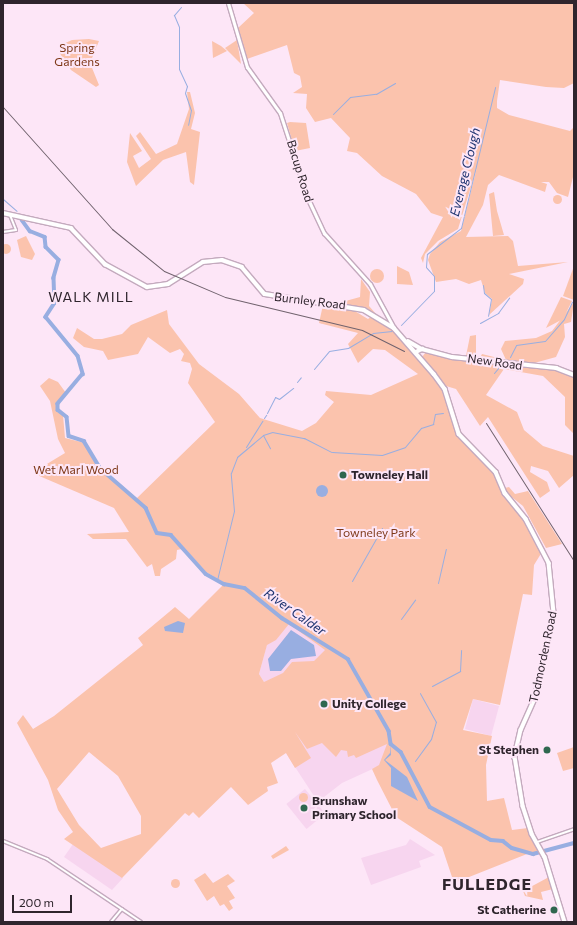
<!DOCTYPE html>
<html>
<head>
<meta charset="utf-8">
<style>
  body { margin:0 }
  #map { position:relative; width:577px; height:925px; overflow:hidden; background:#fde6f7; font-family:Commissioner,sans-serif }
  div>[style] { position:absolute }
  .built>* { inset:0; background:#f7d5ef; transform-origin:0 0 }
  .green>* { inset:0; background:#fbc3ad }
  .round { border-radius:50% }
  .water>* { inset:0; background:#98aee1 }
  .stream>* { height:1px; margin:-0.5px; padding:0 0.5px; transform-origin:0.5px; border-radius:0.5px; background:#98aee1 }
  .river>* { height:3.5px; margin:-1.75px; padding:0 1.75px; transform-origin:1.75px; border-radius:1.75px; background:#98aee1 }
  .roads { filter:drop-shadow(1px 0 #c4aabe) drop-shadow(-1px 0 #c4aabe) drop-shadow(0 1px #c4aabe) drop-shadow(0 -1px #c4aabe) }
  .tertiary>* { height:2px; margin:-1px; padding:0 1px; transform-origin:1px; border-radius:1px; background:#fff }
  .primary>* { height:3px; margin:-1.5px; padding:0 1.5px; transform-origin:1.5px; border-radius:1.5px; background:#fff }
  .trunk>* { height:3.5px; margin:-1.75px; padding:0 1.75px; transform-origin:1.75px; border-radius:1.75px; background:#fff }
  .rail>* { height:1px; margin:-0.5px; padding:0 0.5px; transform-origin:0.5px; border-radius:0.5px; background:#71636e }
  .dots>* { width:11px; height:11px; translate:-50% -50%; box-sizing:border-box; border:2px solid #fde6f7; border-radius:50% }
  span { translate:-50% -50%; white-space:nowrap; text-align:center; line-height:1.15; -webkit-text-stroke:4px #fde6f7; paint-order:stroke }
  .park-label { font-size:12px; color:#7e3818 }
  .street-label { font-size:12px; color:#2f252d }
  .poi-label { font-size:12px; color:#2f252d; font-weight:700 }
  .left { translate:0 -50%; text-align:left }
  .right { translate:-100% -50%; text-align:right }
  .water-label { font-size:13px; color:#1f3571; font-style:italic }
  .quarter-label { font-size:14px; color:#2f252d; letter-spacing:1px }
  .district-label { font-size:16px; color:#2f252d; font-weight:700; letter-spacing:1px }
  .frame { position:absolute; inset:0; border:4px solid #2f252d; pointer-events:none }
  .scale { position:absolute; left:12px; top:895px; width:60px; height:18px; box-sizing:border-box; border:2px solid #2f252d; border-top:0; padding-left:5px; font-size:12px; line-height:14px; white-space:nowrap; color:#2f252d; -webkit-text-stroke:3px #fde6f7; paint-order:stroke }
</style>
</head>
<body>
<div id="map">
  <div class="built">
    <div style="clip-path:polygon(289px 624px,348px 666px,388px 746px,379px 766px,342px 783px,324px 797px,314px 796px,278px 741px,291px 726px,259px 674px,267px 644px)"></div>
    <div style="left:473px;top:699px;width:27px;height:31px;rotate:15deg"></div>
    <div style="left:305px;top:789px;width:32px;height:24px;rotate:51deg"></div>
    <div style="clip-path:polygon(410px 839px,435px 855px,419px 861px,421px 867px,371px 885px,361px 858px,406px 845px)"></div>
    <div style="clip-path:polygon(73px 844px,75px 845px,123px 878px,112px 890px,64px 857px)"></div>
  </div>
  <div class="green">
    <div style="clip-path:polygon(243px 3px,297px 3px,296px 6px,297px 3px,574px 3px,574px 83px,564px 88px,546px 87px,500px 80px,497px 101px,497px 108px,509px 115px,570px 131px,574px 127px,574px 173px,568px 197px,557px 193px,549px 182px,541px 182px,547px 184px,545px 192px,499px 175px,488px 185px,483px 205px,466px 237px,508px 236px,513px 241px,518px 266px,568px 262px,509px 274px,524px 279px,523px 284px,489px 315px,492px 299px,485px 293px,481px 280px,469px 284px,456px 279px,436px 282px,428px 260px,430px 254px,440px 242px,461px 231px,477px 167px,458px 229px,438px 241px,425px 254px,423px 263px,421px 258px,443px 217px,431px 213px,416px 194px,382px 176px,357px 153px,347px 151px,350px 138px,331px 118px,315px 122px,306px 108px,307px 94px,293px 93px,302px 87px,300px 76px,294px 73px,287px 45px,247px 59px,238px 28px,254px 13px)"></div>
    <div style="clip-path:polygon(89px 39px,99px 41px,90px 63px,99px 85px,96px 87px,71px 70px,59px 52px,61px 45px,72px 40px)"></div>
    <div style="clip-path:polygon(237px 40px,241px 64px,225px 48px)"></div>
    <div style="clip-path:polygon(212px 41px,221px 46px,227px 51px,213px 58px)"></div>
    <div style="clip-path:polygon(187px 92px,190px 92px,195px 113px,191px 129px,200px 132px,194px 185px,190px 182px,186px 152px,163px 160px,136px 186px,127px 162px,130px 133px,142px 151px,133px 156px,139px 168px,151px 159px,136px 136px,140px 132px,156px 154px,177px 144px,189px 109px)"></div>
    <div style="clip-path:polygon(290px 122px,306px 123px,310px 148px,295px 151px,287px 123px)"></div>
    <div style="clip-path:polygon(494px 192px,497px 211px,504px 235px,493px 236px,489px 194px)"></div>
    <div class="round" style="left:552.5px;top:194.5px;width:9px;height:9px"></div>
    <div style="clip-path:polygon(26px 236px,35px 254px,32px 260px,21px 257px,17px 240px)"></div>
    <div class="round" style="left:1px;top:244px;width:10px;height:10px"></div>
    <div style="clip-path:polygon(397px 266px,409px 272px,413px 285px,397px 284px)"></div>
    <div style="clip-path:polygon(574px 266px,574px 300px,563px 296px)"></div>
    <div class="round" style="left:370px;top:269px;width:14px;height:14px"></div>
    <div style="clip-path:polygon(361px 279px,370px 292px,369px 306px,376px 314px,342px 302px,360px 297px)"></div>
    <div style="clip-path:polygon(561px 297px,572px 301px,563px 319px,546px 328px)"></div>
    <div style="clip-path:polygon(574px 302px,571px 322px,564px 324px,565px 337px,556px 357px,527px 365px,480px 358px,482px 354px,506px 360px,501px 349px,505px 341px,536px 338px,552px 331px)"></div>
    <div style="clip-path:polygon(evenodd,323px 305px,353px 310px,368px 319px,372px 316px,395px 332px,413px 351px,441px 388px,457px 436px,493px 473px,503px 494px,524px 519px,542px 552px,534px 565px,532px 595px,523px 594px,500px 705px,473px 699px,463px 730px,492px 736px,486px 765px,487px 801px,504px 798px,512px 830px,528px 828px,541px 854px,527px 854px,454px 883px,442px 847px,396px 817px,377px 780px,372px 769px,379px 765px,387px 744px,356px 758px,354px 755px,348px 757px,347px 751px,341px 750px,336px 757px,322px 743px,307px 749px,295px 732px,311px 758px,295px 768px,286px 753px,271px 763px,278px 783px,267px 787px,268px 791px,248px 805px,231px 787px,199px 818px,193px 812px,189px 816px,185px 813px,122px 878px,64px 839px,73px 832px,58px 810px,48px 780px,17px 723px,23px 715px,33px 729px,54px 716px,143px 645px,138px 638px,175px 607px,189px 619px,225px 583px,206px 572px,172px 534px,158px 532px,146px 507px,136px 499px,215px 422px,188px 383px,192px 369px,190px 363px,181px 361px,184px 354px,180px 349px,170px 353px,148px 337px,138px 354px,108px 360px,103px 351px,84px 347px,73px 338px,77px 328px,94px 339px,102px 339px,122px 334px,131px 325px,167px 310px,169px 324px,199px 364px,239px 394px,260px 418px,302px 431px,316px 423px,334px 402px,325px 395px,326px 391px,371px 395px,418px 374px,385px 350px,373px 349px,358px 363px,348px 344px,358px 333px,319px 323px,323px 305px,289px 624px,325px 650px,314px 661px,292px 662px,283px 673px,264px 682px,259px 674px,267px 645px,276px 640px,289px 624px,323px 305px,89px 752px,118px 776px,141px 816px,141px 834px,101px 848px,79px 825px,57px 789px,89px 752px)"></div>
    <div style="clip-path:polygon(476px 335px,476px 358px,466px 356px,470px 336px)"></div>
    <div style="clip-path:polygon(426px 352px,558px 371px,574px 378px,574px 434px,565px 425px,565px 397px,543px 376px,504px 369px,486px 395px,517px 412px,524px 430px,543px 446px,574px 456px,574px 475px,559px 488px,548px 471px,531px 466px,530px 472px,547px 482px,550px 491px,540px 498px,488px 417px,480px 426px,456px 389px,446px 386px,422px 357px)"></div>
    <div style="clip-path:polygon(49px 378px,58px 382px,66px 393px,56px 407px,63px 415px,65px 438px,85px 443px,101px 471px,145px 508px,156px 534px,171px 536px,182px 549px,177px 550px,176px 559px,161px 569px,160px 576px,155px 576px,152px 564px,147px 567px,126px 539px,93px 539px,87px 534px,129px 532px,114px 508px,37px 475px,37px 470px,65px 453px,58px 439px,50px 401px,40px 386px)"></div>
    <div style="clip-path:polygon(509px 487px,515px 494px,528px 491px,562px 544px,546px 548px,523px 506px,508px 494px,505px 488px)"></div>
    <div style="clip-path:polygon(574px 747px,574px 768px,563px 771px,557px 753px)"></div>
    <div class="round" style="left:298.5px;top:792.5px;width:9px;height:9px"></div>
    <div style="clip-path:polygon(286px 846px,289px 850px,273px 859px,271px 856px)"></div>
    <div style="clip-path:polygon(205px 873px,213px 883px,228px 874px,235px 881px,227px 886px,235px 898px,229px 901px,233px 908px,229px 911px,224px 904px,220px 906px,214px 896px,207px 901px,194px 880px)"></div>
    <div style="clip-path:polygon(549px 877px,553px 889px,541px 892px,543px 900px,525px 896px,523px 891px)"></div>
    <div class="round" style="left:170.5px;top:878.5px;width:9px;height:9px"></div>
  </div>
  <div class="water">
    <div class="round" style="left:316px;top:485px;width:12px;height:12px"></div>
    <div style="clip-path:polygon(178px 621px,185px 623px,183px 633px,165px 631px,164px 627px)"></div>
    <div style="clip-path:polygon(291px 630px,314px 645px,316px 656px,291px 659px,281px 671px,270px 671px,268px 659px)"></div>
    <div style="clip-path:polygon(390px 745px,391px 755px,385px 760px,407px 777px,418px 801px,391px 786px,391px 768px,384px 760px,390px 753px)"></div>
  </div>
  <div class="stream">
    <div style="left:181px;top:7px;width:11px;rotate:131deg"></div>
    <div style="left:174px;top:15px;width:13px;rotate:67deg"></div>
    <div style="left:179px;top:27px;width:42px;rotate:90deg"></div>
    <div style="left:179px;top:69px;width:19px;rotate:65deg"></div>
    <div style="left:187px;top:86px;width:7px;rotate:106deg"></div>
    <div style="left:185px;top:93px;width:18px;rotate:71deg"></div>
    <div style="left:191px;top:110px;width:15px;rotate:101deg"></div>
    <div style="left:333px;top:114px;width:24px;rotate:-45deg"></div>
    <div style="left:350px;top:97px;width:26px;rotate:-7deg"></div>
    <div style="left:376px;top:94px;width:22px;rotate:-30deg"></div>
    <div style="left:3px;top:199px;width:18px;rotate:41deg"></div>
    <div style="left:483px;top:285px;width:8px;rotate:83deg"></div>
    <div style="left:484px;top:293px;width:9px;rotate:41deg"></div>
    <div style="left:491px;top:299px;width:17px;rotate:100deg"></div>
    <div style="left:480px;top:323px;width:21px;rotate:-29deg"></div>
    <div style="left:498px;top:313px;width:19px;rotate:-54deg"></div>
    <div style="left:401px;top:325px;width:47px;rotate:-45.9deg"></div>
    <div style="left:434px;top:291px;width:15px;rotate:-90deg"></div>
    <div style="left:434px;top:276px;width:12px;rotate:-132deg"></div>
    <div style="left:426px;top:267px;width:13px;rotate:-86deg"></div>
    <div style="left:427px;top:254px;width:43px;rotate:-37.4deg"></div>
    <div style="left:461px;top:228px;width:145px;rotate:-76.4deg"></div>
    <div style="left:510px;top:357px;width:13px;rotate:-63deg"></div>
    <div style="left:516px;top:345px;width:29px;rotate:-8deg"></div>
    <div style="left:545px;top:341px;width:29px;rotate:-49deg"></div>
    <div style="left:564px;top:319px;width:19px;rotate:-65deg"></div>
    <div style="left:314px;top:369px;width:23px;rotate:-50deg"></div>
    <div style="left:329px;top:351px;width:19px;rotate:-9deg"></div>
    <div style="left:348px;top:348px;width:29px;rotate:-31deg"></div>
    <div style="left:373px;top:333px;width:19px;rotate:-6deg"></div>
    <div style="left:494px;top:373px;width:8px;rotate:-50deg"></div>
    <div style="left:297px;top:382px;width:6px;rotate:-51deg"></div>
    <div style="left:267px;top:413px;width:18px;rotate:-63deg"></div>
    <div style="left:275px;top:397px;width:4px;rotate:27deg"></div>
    <div style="left:279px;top:399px;width:18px;rotate:-38deg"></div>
    <div style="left:264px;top:418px;width:4px;rotate:-56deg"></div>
    <div style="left:263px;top:435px;width:9px;rotate:-18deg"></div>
    <div style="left:272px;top:432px;width:33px;rotate:11deg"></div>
    <div style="left:304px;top:438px;width:31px;rotate:27deg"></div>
    <div style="left:332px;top:452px;width:50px;rotate:3.4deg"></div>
    <div style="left:382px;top:455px;width:24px;rotate:-19deg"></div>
    <div style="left:405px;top:447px;width:25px;rotate:-50deg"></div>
    <div style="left:421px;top:428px;width:13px;rotate:-18deg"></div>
    <div style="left:433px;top:424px;width:10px;rotate:-79deg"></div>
    <div style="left:435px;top:414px;width:8px;rotate:-7deg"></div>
    <div style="left:246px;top:447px;width:31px;rotate:-58deg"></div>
    <div style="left:217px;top:580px;width:71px;rotate:-76.2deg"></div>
    <div style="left:234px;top:511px;width:38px;rotate:-95deg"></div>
    <div style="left:231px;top:473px;width:17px;rotate:-69deg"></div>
    <div style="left:237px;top:457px;width:34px;rotate:-40deg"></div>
    <div style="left:263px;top:435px;width:15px;rotate:62deg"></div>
    <div style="left:352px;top:581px;width:61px;rotate:-60.5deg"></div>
    <div style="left:438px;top:583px;width:35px;rotate:-77deg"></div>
    <div style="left:401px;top:619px;width:24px;rotate:-54deg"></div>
    <div style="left:432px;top:686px;width:32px;rotate:-28deg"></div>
    <div style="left:460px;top:671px;width:21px;rotate:-87deg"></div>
    <div style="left:415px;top:761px;width:27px;rotate:-54deg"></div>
    <div style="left:431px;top:739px;width:18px;rotate:-74deg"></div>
    <div style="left:436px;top:722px;width:33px;rotate:-119deg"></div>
  </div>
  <div class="river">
    <div style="left:22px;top:220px;width:14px;rotate:54deg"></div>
    <div style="left:30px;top:231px;width:16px;rotate:22deg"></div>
    <div style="left:45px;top:237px;width:10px;rotate:84deg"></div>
    <div style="left:46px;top:247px;width:18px;rotate:45deg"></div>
    <div style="left:59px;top:260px;width:19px;rotate:106deg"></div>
    <div style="left:54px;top:278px;width:25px;rotate:88deg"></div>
    <div style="left:55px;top:303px;width:17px;rotate:123deg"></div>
    <div style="left:46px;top:317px;width:50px;rotate:50.6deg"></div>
    <div style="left:78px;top:356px;width:19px;rotate:74deg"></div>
    <div style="left:83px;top:374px;width:39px;rotate:130deg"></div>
    <div style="left:58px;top:404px;width:6px;rotate:90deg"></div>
    <div style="left:58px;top:410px;width:11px;rotate:38deg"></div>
    <div style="left:67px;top:417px;width:19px;rotate:84deg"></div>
    <div style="left:69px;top:436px;width:16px;rotate:18deg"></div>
    <div style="left:84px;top:441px;width:31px;rotate:59deg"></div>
    <div style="left:100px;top:468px;width:61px;rotate:41deg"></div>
    <div style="left:146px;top:508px;width:27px;rotate:66deg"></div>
    <div style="left:157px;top:533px;width:14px;rotate:8deg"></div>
    <div style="left:171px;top:535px;width:52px;rotate:48.1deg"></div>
    <div style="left:206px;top:574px;width:21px;rotate:29deg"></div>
    <div style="left:224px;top:584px;width:21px;rotate:11deg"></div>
    <div style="left:245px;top:588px;width:48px;rotate:39deg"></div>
    <div style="left:282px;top:618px;width:78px;rotate:31.8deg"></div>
    <div style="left:348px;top:659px;width:83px;rotate:60.3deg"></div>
    <div style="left:389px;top:731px;width:13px;rotate:81deg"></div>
    <div style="left:391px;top:744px;width:13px;rotate:39deg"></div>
    <div style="left:401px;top:752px;width:62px;rotate:62.2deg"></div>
    <div style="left:430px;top:807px;width:69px;rotate:28.4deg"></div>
    <div style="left:491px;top:840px;width:12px;rotate:5deg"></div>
    <div style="left:503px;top:841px;width:11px;rotate:38deg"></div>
    <div style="left:512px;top:848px;width:22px;rotate:16deg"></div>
    <div style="left:533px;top:854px;width:42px;rotate:-15deg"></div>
  </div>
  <div class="roads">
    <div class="tertiary">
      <div style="left:3px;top:232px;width:13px;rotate:-9deg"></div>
      <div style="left:16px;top:230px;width:16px;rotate:-112deg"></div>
      <div style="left:3px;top:841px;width:48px;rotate:22.2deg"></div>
      <div style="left:47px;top:859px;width:113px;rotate:33.8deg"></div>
      <div style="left:537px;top:842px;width:39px;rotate:-19deg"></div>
      <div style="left:111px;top:922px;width:17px;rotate:-50deg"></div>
    </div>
    <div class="primary">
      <div style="left:228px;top:3px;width:67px;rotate:73.5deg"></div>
      <div style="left:247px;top:67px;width:57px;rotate:54.3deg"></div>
      <div style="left:280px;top:113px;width:90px;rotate:72deg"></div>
      <div style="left:308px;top:199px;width:38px;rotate:65deg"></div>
      <div style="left:324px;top:233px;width:69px;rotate:48deg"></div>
      <div style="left:370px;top:284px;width:50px;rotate:61.4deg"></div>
    </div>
    <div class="trunk">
      <div style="left:3px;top:213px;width:70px;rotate:12.4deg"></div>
      <div style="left:71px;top:228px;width:50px;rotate:46.6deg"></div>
      <div style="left:105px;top:264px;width:48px;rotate:28.7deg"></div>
      <div style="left:147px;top:287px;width:21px;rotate:-8deg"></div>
      <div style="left:168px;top:284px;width:41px;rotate:-32.2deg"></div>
      <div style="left:203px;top:262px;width:19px;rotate:-6deg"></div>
      <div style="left:222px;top:260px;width:21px;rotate:19deg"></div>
      <div style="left:242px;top:267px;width:35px;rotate:50deg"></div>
      <div style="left:265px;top:294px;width:100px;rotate:9.2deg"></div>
      <div style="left:364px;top:310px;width:35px;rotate:31deg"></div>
      <div style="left:394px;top:328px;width:61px;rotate:49deg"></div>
      <div style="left:434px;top:374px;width:19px;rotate:54deg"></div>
      <div style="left:445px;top:389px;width:47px;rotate:72.7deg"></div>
      <div style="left:459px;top:434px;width:53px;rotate:45.8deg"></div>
      <div style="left:496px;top:472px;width:23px;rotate:67deg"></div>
      <div style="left:505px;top:493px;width:33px;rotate:51deg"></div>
      <div style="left:526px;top:519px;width:50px;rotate:62.4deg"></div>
      <div style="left:549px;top:563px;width:50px;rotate:84.3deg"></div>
      <div style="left:554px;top:613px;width:88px;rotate:102.5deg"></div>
      <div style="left:535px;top:699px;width:34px;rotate:114deg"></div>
      <div style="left:521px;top:730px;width:28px;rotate:103deg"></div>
      <div style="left:515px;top:757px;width:50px;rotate:80.7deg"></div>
      <div style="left:523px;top:806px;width:29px;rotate:72deg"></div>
      <div style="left:532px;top:834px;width:26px;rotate:61deg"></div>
      <div style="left:545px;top:857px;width:68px;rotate:72.9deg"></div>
      <div style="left:408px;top:341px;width:16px;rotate:30deg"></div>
      <div style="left:416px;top:352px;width:7px;rotate:-27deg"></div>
      <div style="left:422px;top:349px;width:31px;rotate:15deg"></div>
      <div style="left:452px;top:357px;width:105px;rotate:6deg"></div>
      <div style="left:556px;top:368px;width:19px;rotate:21deg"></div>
    </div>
  </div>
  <div class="rail">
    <div style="left:3px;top:107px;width:164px;rotate:48.2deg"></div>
    <div style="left:112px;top:229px;width:67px;rotate:38.9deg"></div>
    <div style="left:164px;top:271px;width:66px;rotate:23.1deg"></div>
    <div style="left:225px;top:297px;width:141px;rotate:13.5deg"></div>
    <div style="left:362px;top:330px;width:47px;rotate:26.6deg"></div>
    <div style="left:486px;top:423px;width:164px;rotate:57.5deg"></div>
  </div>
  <div class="dots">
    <div style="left:343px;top:475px;background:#2f674f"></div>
    <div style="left:324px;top:704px;background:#2f674f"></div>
    <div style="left:547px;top:750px;background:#2f674f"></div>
    <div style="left:304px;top:808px;background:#2f674f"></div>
    <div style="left:554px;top:910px;background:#2f674f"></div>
  </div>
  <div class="park-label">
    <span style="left:77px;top:55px">Spring<br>Gardens</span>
    <span style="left:76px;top:470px">Wet Marl Wood</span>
    <span style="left:376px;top:533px">Towneley Park</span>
  </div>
  <div class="street-label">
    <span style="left:300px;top:171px;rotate:73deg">Bacup Road</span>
    <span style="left:310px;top:301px;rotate:7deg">Burnley Road</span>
    <span style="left:495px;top:362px;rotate:8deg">New Road</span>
    <span style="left:543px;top:657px;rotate:-78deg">Todmorden Road</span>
  </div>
  <div class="poi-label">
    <span class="left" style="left:351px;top:475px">Towneley Hall</span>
    <span class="left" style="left:332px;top:704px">Unity College</span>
    <span class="right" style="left:539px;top:750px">St Stephen</span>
    <span class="left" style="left:312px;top:808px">Brunshaw<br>Primary School</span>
    <span class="right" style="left:546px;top:910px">St Catherine</span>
  </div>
  <div class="water-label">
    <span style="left:465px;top:172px;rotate:-76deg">Everage Clough</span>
    <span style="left:295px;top:612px;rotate:35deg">River Calder</span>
  </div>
  <div class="quarter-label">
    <span style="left:91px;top:297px">WALK MILL</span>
  </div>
  <div class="district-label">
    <span style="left:487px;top:884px">FULLEDGE</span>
  </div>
  <div class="frame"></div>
  <div class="scale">200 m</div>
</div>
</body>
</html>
